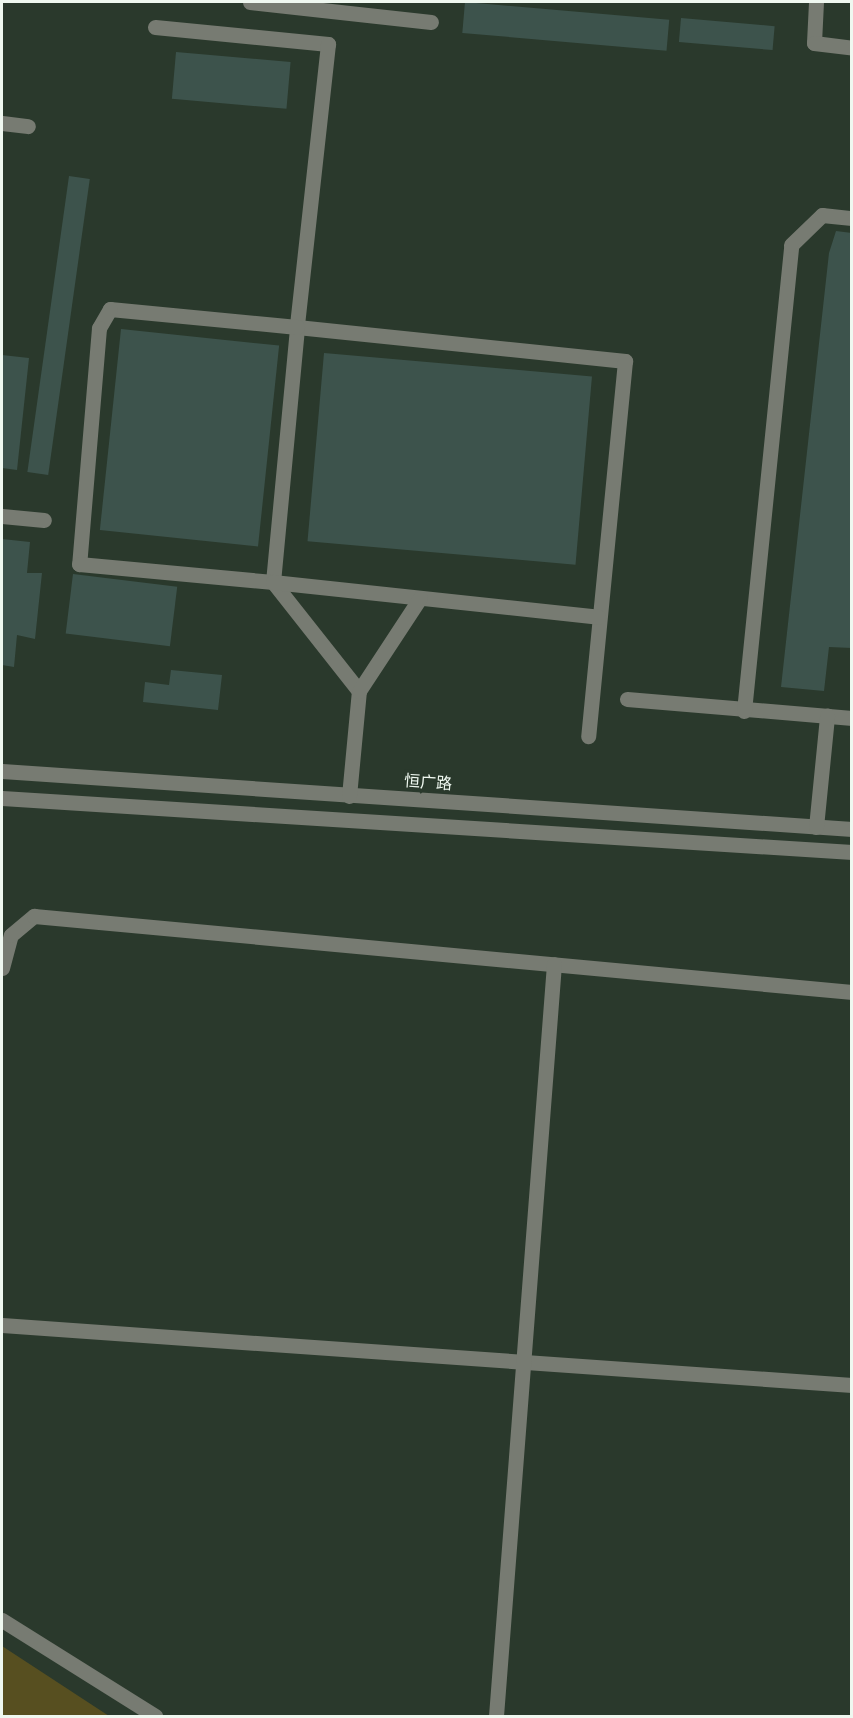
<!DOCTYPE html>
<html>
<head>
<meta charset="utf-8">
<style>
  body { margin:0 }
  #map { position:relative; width:853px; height:1718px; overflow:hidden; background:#2a392c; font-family:"Space Grotesk","Noto Sans SC",sans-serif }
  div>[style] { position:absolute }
  .green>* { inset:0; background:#574f20 }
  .building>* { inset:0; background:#3d534c; transform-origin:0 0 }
  .minor>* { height:15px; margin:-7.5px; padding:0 7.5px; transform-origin:7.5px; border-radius:7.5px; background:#777b72 }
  span { translate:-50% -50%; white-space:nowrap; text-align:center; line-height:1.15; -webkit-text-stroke:6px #2a392c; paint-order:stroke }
  .street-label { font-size:16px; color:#eff8f0 }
  .frame { position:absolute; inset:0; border:3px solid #eff8f0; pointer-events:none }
</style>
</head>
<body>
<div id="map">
  <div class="green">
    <div style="clip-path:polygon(2px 1646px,109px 1716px,2px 1716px)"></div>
  </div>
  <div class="building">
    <div style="left:465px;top:2px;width:205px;height:31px;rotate:5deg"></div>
    <div style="left:681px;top:18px;width:94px;height:24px;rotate:5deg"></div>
    <div style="left:176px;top:52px;width:115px;height:47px;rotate:5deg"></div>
    <div style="left:69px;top:176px;width:21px;height:299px;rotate:8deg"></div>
    <div style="clip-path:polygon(836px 231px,852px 233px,852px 648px,829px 647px,824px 691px,781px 687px,829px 253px)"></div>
    <div style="left:121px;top:329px;width:159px;height:202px;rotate:6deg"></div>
    <div style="left:324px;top:353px;width:269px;height:189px;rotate:5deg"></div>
    <div style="clip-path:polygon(2px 355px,29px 358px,17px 470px,2px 468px)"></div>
    <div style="clip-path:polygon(2px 539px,30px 542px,27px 573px,42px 573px,35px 639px,17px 635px,14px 667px,2px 665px)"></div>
    <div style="left:73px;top:574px;width:105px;height:60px;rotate:7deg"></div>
    <div style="clip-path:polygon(171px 670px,222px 675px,218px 710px,143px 702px,145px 682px,169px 685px)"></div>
  </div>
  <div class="minor">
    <div style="left:250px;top:2px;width:182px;rotate:6.3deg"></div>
    <div style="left:816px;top:2px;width:41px;rotate:92.8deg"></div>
    <div style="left:814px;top:43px;width:38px;rotate:7deg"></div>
    <div style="left:155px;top:27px;width:174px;rotate:5.6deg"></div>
    <div style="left:328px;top:44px;width:285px;rotate:96.3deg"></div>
    <div style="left:297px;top:327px;width:330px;rotate:5.9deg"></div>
    <div style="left:625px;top:361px;width:377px;rotate:95.6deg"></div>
    <div style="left:2px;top:123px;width:26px;rotate:7deg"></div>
    <div style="left:2px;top:516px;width:42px;rotate:5.4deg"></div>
    <div style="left:359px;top:691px;width:139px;rotate:-128.3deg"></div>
    <div style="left:273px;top:582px;width:256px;rotate:-84.6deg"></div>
    <div style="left:297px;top:327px;width:188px;rotate:-174.5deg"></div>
    <div style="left:110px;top:309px;width:22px;rotate:120deg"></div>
    <div style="left:99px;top:328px;width:237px;rotate:94.8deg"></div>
    <div style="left:79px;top:564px;width:195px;rotate:5.3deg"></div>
    <div style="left:273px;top:582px;width:327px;rotate:6.1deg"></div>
    <div style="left:627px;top:699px;width:226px;rotate:4.8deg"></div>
    <div style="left:744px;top:711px;width:468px;rotate:-84.2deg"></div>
    <div style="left:791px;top:245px;width:43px;rotate:-44.1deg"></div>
    <div style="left:822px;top:215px;width:30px;rotate:6deg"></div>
    <div style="left:2px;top:771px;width:852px;rotate:3.9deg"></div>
    <div style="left:349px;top:796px;width:105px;rotate:-84.6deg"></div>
    <div style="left:359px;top:691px;width:111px;rotate:-56.7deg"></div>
    <div style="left:2px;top:798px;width:852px;rotate:3.64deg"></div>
    <div style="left:816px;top:827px;width:112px;rotate:-84.3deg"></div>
    <div style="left:2px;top:968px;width:34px;rotate:-75deg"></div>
    <div style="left:11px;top:935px;width:30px;rotate:-40deg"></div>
    <div style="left:34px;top:916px;width:822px;rotate:5.31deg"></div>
    <div style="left:2px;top:1325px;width:852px;rotate:4.04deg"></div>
    <div style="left:2px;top:1620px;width:181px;rotate:32.1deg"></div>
    <div style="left:496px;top:1716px;width:754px;rotate:-85.59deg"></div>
  </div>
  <div class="street-label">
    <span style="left:428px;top:783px;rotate:4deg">恒广路</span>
  </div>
  <div class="frame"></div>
</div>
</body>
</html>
